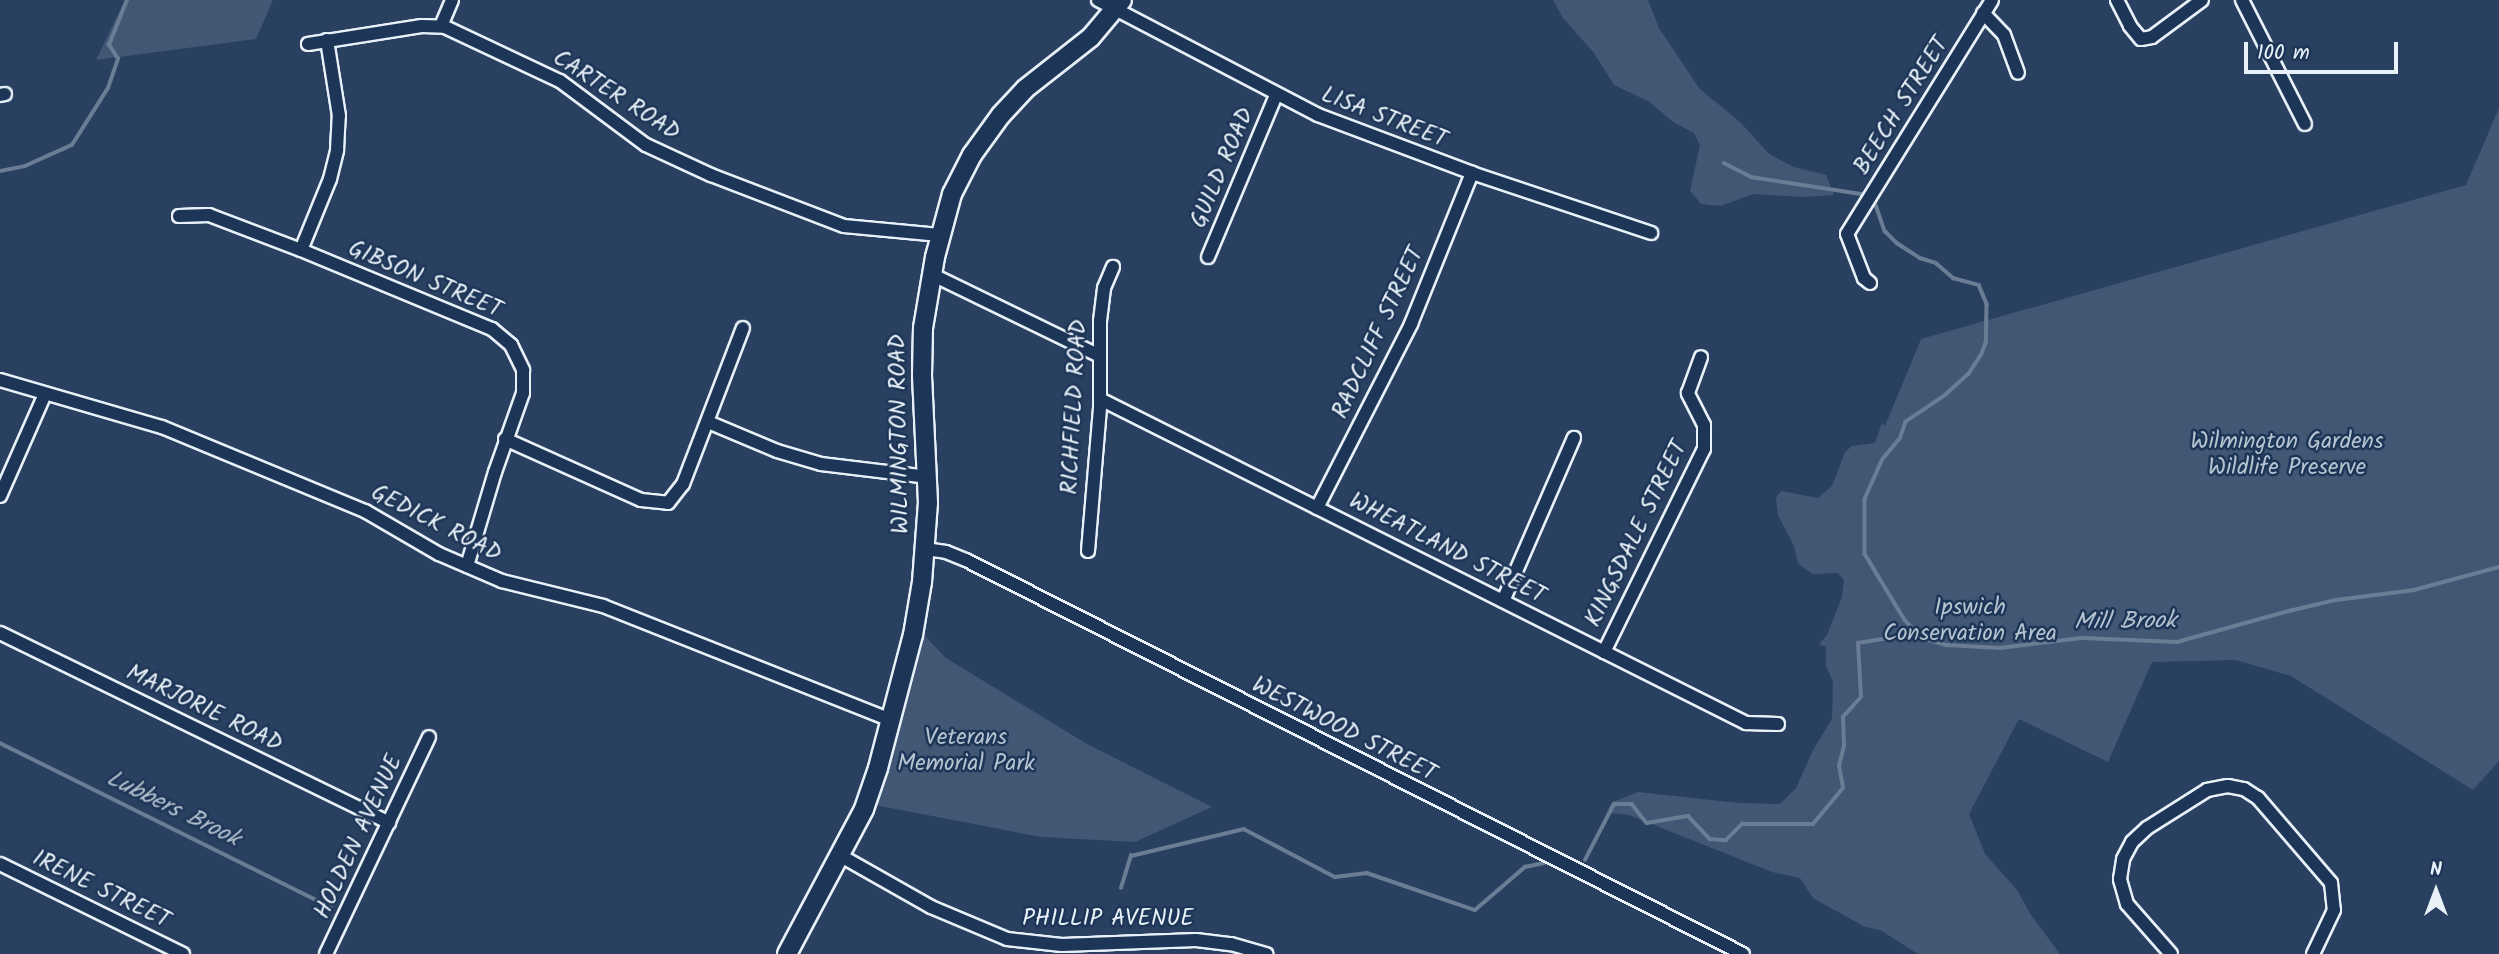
<!DOCTYPE html>
<html>
<head>
<meta charset="utf-8">
<style>
  body { margin:0 }
  #map { position:relative; width:2499px; height:954px; overflow:hidden; background:#294061; font-family:Kalam,sans-serif }
  div>[style] { position:absolute }
  .green>* { inset:0; background:#415774 }
  .stream>* { height:3.5px; margin:-1.75px; padding:0 1.75px; transform-origin:1.75px; border-radius:1.75px; background:#6b7c95 }
  .roads { filter:drop-shadow(2px 0 #e8f1f8) drop-shadow(-2px 0 #e8f1f8) drop-shadow(0 2px #e8f1f8) drop-shadow(0 -2px #e8f1f8) }
  .street>* { height:12px; margin:-6px; padding:0 6px; transform-origin:6px; border-radius:6px; background:#1d3557 }
  .secondary>* { height:18px; margin:-9px; padding:0 9px; transform-origin:9px; border-radius:9px; background:#1d3557 }
  span { translate:-50% -50%; white-space:nowrap; text-align:center; line-height:1.15; -webkit-text-stroke:5px #1d3557; paint-order:stroke }
  .street-label { font-size:23px; color:#e8f1f8 }
  .park-label { font-size:23px; color:#b6c3d0 }
  .water-label { font-size:24px; color:#b6c2d0; font-style:italic }
  .north { position:absolute; left:2401px; top:856px; width:70px; height:70px; -webkit-text-stroke:5px #1d3557; paint-order:stroke; rotate:0deg; font-size:19px; font-weight:700; line-height:28px; text-align:center; color:#e8f1f8 }
  .north::after { content:''; display:block; margin:auto; width:24px; height:32px; background:#e8f1f8; clip-path:polygon(50% 0,100% 100%,50% 72%,0 100%) }
  .scale { position:absolute; left:2244px; top:42px; width:154px; height:32px; box-sizing:border-box; border:4px solid #e8f1f8; border-top:0; padding-left:9px; font-size:21px; line-height:24px; white-space:nowrap; color:#e8f1f8; -webkit-text-stroke:5px #1d3557; paint-order:stroke }
</style>
</head>
<body>
<div id="map">
  <div class="green">
    <div style="clip-path:polygon(125px 0,273px 0,256px 39px,96px 60px)"></div>
    <div style="clip-path:polygon(1553px 0,1648px 0,1659px 28px,1699px 88px,1741px 123px,1769px 154px,1794px 167px,1826px 175px,1834px 195px,1801px 197px,1754px 194px,1720px 206px,1701px 204px,1690px 191px,1700px 145px,1694px 133px,1673px 122px,1648px 101px,1614px 85px,1594px 53px,1563px 18px)"></div>
    <div style="clip-path:polygon(2499px 108px,2499px 761px,2473px 790px,2291px 676px,2236px 660px,2152px 662px,2108px 762px,2019px 719px,1969px 814px,1985px 854px,2017px 890px,2031px 915px,2060px 954px,1918px 954px,1882px 931px,1863px 926px,1813px 898px,1800px 878px,1772px 872px,1629px 815px,1610px 813px,1608px 809px,1613px 802px,1638px 792px,1738px 803px,1780px 804px,1796px 788px,1813px 750px,1832px 719px,1833px 682px,1826px 666px,1826px 647px,1819px 644px,1827px 635px,1842px 597px,1844px 580px,1838px 573px,1813px 574px,1798px 564px,1794px 546px,1778px 515px,1776px 498px,1781px 491px,1818px 498px,1832px 486px,1845px 452px,1852px 446px,1875px 443px,1882px 423px,1885px 426px,1921px 339px,2466px 185px)"></div>
    <div style="clip-path:polygon(921px 632px,946px 658px,1087px 744px,1212px 807px,1135px 842px,1041px 837px,875px 805px)"></div>
  </div>
  <div class="stream">
    <div style="left:1724px;top:163px;width:30px;rotate:27deg"></div>
    <div style="left:1751px;top:177px;width:111px;rotate:8.8deg"></div>
    <div style="left:0;top:171px;width:25px;rotate:-11deg"></div>
    <div style="left:25px;top:166px;width:51px;rotate:-24.1deg"></div>
    <div style="left:72px;top:145px;width:67px;rotate:-57.7deg"></div>
    <div style="left:108px;top:88px;width:31px;rotate:-71deg"></div>
    <div style="left:118px;top:59px;width:17px;rotate:-123deg"></div>
    <div style="left:109px;top:45px;width:48px;rotate:-68.2deg"></div>
    <div style="left:1876px;top:205px;width:28px;rotate:71deg"></div>
    <div style="left:1885px;top:231px;width:17px;rotate:45deg"></div>
    <div style="left:1897px;top:243px;width:27px;rotate:33deg"></div>
    <div style="left:1920px;top:258px;width:17px;rotate:17deg"></div>
    <div style="left:1936px;top:263px;width:23px;rotate:41deg"></div>
    <div style="left:1953px;top:278px;width:27px;rotate:15deg"></div>
    <div style="left:1979px;top:285px;width:21px;rotate:67deg"></div>
    <div style="left:1987px;top:304px;width:39px;rotate:91deg"></div>
    <div style="left:1986px;top:343px;width:12px;rotate:110deg"></div>
    <div style="left:1982px;top:354px;width:24px;rotate:123deg"></div>
    <div style="left:1969px;top:374px;width:31px;rotate:138deg"></div>
    <div style="left:1946px;top:395px;width:48px;rotate:146deg"></div>
    <div style="left:1906px;top:422px;width:18px;rotate:109deg"></div>
    <div style="left:1900px;top:439px;width:26px;rotate:130deg"></div>
    <div style="left:1883px;top:459px;width:44px;rotate:114.2deg"></div>
    <div style="left:1865px;top:499px;width:55px;rotate:90deg"></div>
    <div style="left:1865px;top:554px;width:77px;rotate:58.8deg"></div>
    <div style="left:1905px;top:620px;width:25px;rotate:47deg"></div>
    <div style="left:1922px;top:638px;width:26px;rotate:16deg"></div>
    <div style="left:1947px;top:645px;width:53px;rotate:3.2deg"></div>
    <div style="left:2000px;top:648px;width:84px;rotate:-6.9deg"></div>
    <div style="left:2083px;top:638px;width:94px;rotate:2.4deg"></div>
    <div style="left:2177px;top:642px;width:116px;rotate:-15.5deg"></div>
    <div style="left:2289px;top:611px;width:48px;rotate:-13.2deg"></div>
    <div style="left:2336px;top:600px;width:79px;rotate:-7.3deg"></div>
    <div style="left:2414px;top:590px;width:88px;rotate:-15.1deg"></div>
    <div style="left:0;top:743px;width:369px;rotate:26.4deg"></div>
    <div style="left:1585px;top:860px;width:63px;rotate:-62.6deg"></div>
    <div style="left:1614px;top:804px;width:18px"></div>
    <div style="left:1632px;top:804px;width:24px;rotate:52deg"></div>
    <div style="left:1647px;top:823px;width:42px;rotate:-9.7deg"></div>
    <div style="left:1688px;top:816px;width:32px;rotate:46deg"></div>
    <div style="left:1710px;top:839px;width:16px;rotate:4deg"></div>
    <div style="left:1726px;top:840px;width:23px;rotate:-45deg"></div>
    <div style="left:1742px;top:824px;width:71px"></div>
    <div style="left:1813px;top:824px;width:47px;rotate:-50.2deg"></div>
    <div style="left:1843px;top:788px;width:22px;rotate:-100deg"></div>
    <div style="left:1839px;top:766px;width:21px;rotate:-76deg"></div>
    <div style="left:1844px;top:746px;width:29px;rotate:-92deg"></div>
    <div style="left:1843px;top:717px;width:27px;rotate:-48deg"></div>
    <div style="left:1861px;top:697px;width:54px;rotate:-93.2deg"></div>
    <div style="left:1858px;top:643px;width:57px;rotate:-9.1deg"></div>
    <div style="left:1121px;top:888px;width:34px;rotate:-73deg"></div>
    <div style="left:1131px;top:856px;width:116px;rotate:-13.4deg"></div>
    <div style="left:1244px;top:829px;width:103px;rotate:27.8deg"></div>
    <div style="left:1335px;top:877px;width:32px;rotate:-7deg"></div>
    <div style="left:1367px;top:873px;width:114px;rotate:18.9deg"></div>
    <div style="left:1475px;top:910px;width:66px;rotate:-40.7deg"></div>
    <div style="left:1525px;top:867px;width:19px;rotate:-12deg"></div>
  </div>
  <div class="roads">
    <div class="street">
      <div style="left:1098px;top:0;width:248px;rotate:27.6deg"></div>
      <div style="left:1318px;top:115px;width:165px;rotate:20.6deg"></div>
      <div style="left:1472px;top:173px;width:189px;rotate:18.5deg"></div>
      <div style="left:2117px;top:0;width:29px;rotate:63deg"></div>
      <div style="left:2130px;top:26px;width:17px;rotate:50deg"></div>
      <div style="left:2141px;top:39px;width:11px;rotate:-10deg"></div>
      <div style="left:2152px;top:37px;width:62px;rotate:-36.5deg"></div>
      <div style="left:2242px;top:0;width:139px;rotate:63.1deg"></div>
      <div style="left:1983px;top:13px;width:30px;rotate:46deg"></div>
      <div style="left:2004px;top:35px;width:40px;rotate:69.8deg"></div>
      <div style="left:441px;top:26px;width:28px;rotate:-67deg"></div>
      <div style="left:308px;top:44px;width:115px;rotate:-9deg"></div>
      <div style="left:422px;top:26px;width:23px;rotate:2deg"></div>
      <div style="left:445px;top:27px;width:127px;rotate:25.2deg"></div>
      <div style="left:560px;top:81px;width:107px;rotate:36.7deg"></div>
      <div style="left:646px;top:145px;width:72px;rotate:24.8deg"></div>
      <div style="left:711px;top:175px;width:142px;rotate:21deg"></div>
      <div style="left:844px;top:226px;width:96px;rotate:5.4deg"></div>
      <div style="left:0;top:95px;width:5px;rotate:-11deg"></div>
      <div style="left:179px;top:216px;width:30px;rotate:-2deg"></div>
      <div style="left:209px;top:215px;width:98px;rotate:20.8deg"></div>
      <div style="left:301px;top:250px;width:207px;rotate:22.5deg"></div>
      <div style="left:492px;top:329px;width:25px;rotate:40deg"></div>
      <div style="left:511px;top:345px;width:28px;rotate:64deg"></div>
      <div style="left:523px;top:370px;width:23px;rotate:90deg"></div>
      <div style="left:523px;top:393px;width:84px;rotate:109.5deg"></div>
      <div style="left:495px;top:472px;width:98px;rotate:106.6deg"></div>
      <div style="left:301px;top:250px;width:77px;rotate:-67.8deg"></div>
      <div style="left:330px;top:179px;width:30px;rotate:-76deg"></div>
      <div style="left:337px;top:150px;width:34px;rotate:-87deg"></div>
      <div style="left:339px;top:116px;width:77px;rotate:-99deg"></div>
      <div style="left:1208px;top:257px;width:176px;rotate:-67.2deg"></div>
      <div style="left:931px;top:274px;width:186px;rotate:25.9deg"></div>
      <div style="left:1870px;top:283px;width:8px;rotate:-140deg"></div>
      <div style="left:1864px;top:278px;width:47px;rotate:-111.1deg"></div>
      <div style="left:1847px;top:234px;width:275px;rotate:-58.2deg"></div>
      <div style="left:0;top:380px;width:169px;rotate:16.2deg"></div>
      <div style="left:162px;top:427px;width:220px;rotate:22.5deg"></div>
      <div style="left:365px;top:511px;width:86px;rotate:30.2deg"></div>
      <div style="left:439px;top:554px;width:69px;rotate:23.2deg"></div>
      <div style="left:502px;top:581px;width:104px;rotate:13.9deg"></div>
      <div style="left:603px;top:606px;width:310px;rotate:21.6deg"></div>
      <div style="left:1100px;top:399px;width:723px;rotate:26.64deg"></div>
      <div style="left:1746px;top:723px;width:32px;rotate:2deg"></div>
      <div style="left:708px;top:422px;width:75px;rotate:22.8deg"></div>
      <div style="left:777px;top:451px;width:46px;rotate:16.5deg"></div>
      <div style="left:821px;top:464px;width:108px;rotate:6.9deg"></div>
      <div style="left:505px;top:439px;width:149px;rotate:24.2deg"></div>
      <div style="left:641px;top:500px;width:27px;rotate:6deg"></div>
      <div style="left:668px;top:503px;width:24px;rotate:-52deg"></div>
      <div style="left:683px;top:484px;width:167px;rotate:-69deg"></div>
      <div style="left:0;top:496px;width:111px;rotate:-66.2deg"></div>
      <div style="left:1317px;top:508px;width:207px;rotate:-62.9deg"></div>
      <div style="left:1411px;top:324px;width:163px;rotate:-68deg"></div>
      <div style="left:925px;top:549px;width:21px;rotate:8deg"></div>
      <div style="left:946px;top:552px;width:22px;rotate:22deg"></div>
      <div style="left:966px;top:560px;width:871px;rotate:26.89deg"></div>
      <div style="left:1088px;top:551px;width:144px;rotate:-85.2deg"></div>
      <div style="left:1100px;top:407px;width:86px;rotate:-90deg"></div>
      <div style="left:1100px;top:321px;width:33px;rotate:-83deg"></div>
      <div style="left:1104px;top:288px;width:23px;rotate:-67deg"></div>
      <div style="left:1503px;top:601px;width:178px;rotate:-66.5deg"></div>
      <div style="left:0;top:633px;width:433px;rotate:26deg"></div>
      <div style="left:1604px;top:652px;width:226px;rotate:-63.8deg"></div>
      <div style="left:1704px;top:449px;width:24px;rotate:-90deg"></div>
      <div style="left:1704px;top:425px;width:36px;rotate:-117deg"></div>
      <div style="left:1688px;top:393px;width:38px;rotate:-70deg"></div>
      <div style="left:841px;top:856px;width:103px;rotate:29.5deg"></div>
      <div style="left:931px;top:907px;width:82px;rotate:22.8deg"></div>
      <div style="left:1007px;top:939px;width:55px;rotate:6.2deg"></div>
      <div style="left:1062px;top:945px;width:134px;rotate:-2.1deg"></div>
      <div style="left:1196px;top:940px;width:35px;rotate:7deg"></div>
      <div style="left:1231px;top:944px;width:37px;rotate:16deg"></div>
      <div style="left:0;top:864px;width:204px;rotate:26.2deg"></div>
      <div style="left:326px;top:954px;width:240px;rotate:-64.6deg"></div>
      <div style="left:2171px;top:954px;width:67px;rotate:-131.3deg"></div>
      <div style="left:2127px;top:904px;width:26px;rotate:-106deg"></div>
      <div style="left:2120px;top:879px;width:20px;rotate:-81deg"></div>
      <div style="left:2123px;top:859px;width:19px;rotate:-62deg"></div>
      <div style="left:2132px;top:842px;width:21px;rotate:-43deg"></div>
      <div style="left:2147px;top:828px;width:71px;rotate:-32.3deg"></div>
      <div style="left:2207px;top:790px;width:21px;rotate:-11deg"></div>
      <div style="left:2228px;top:786px;width:16px;rotate:11deg"></div>
      <div style="left:2244px;top:789px;width:17px;rotate:33deg"></div>
      <div style="left:2258px;top:798px;width:112px;rotate:49.3deg"></div>
      <div style="left:2331px;top:883px;width:27px;rotate:84deg"></div>
      <div style="left:2334px;top:910px;width:49px;rotate:115.5deg"></div>
    </div>
    <div class="secondary">
      <div style="left:787px;top:954px;width:164px;rotate:-62deg"></div>
      <div style="left:864px;top:809px;width:43px;rotate:-71.1deg"></div>
      <div style="left:878px;top:768px;width:138px;rotate:-75.3deg"></div>
      <div style="left:913px;top:635px;width:54px;rotate:-80.4deg"></div>
      <div style="left:922px;top:582px;width:79px;rotate:-85.7deg"></div>
      <div style="left:928px;top:503px;width:128px;rotate:-92.7deg"></div>
      <div style="left:922px;top:375px;width:47px;rotate:-88.8deg"></div>
      <div style="left:923px;top:328px;width:72px;rotate:-80.4deg"></div>
      <div style="left:935px;top:257px;width:65px;rotate:-74.9deg"></div>
      <div style="left:952px;top:194px;width:44px;rotate:-62.9deg"></div>
      <div style="left:972px;top:155px;width:49px;rotate:-54.1deg"></div>
      <div style="left:1001px;top:115px;width:35px;rotate:-47deg"></div>
      <div style="left:1025px;top:89px;width:84px;rotate:-38.2deg"></div>
      <div style="left:1091px;top:37px;width:48px;rotate:-50deg"></div>
    </div>
  </div>
  <div class="street-label">
    <span style="left:616px;top:96px;rotate:33deg">CARTER ROAD</span>
    <span style="left:1902px;top:106px;rotate:-58deg">BEECH STREET</span>
    <span style="left:1384px;top:118px;rotate:21deg">LISA STREET</span>
    <span style="left:1223px;top:168px;rotate:-67deg">GUILD ROAD</span>
    <span style="left:425px;top:280px;rotate:23deg">GIBSON STREET</span>
    <span style="left:1379px;top:333px;rotate:-65deg">RADCLIFF STREET</span>
    <span style="left:1075px;top:407px;rotate:-87deg">RICHFIELD ROAD</span>
    <span style="left:900px;top:434px;rotate:-91deg">WILMINGTON ROAD</span>
    <span style="left:436px;top:524px;rotate:27deg">GEDICK ROAD</span>
    <span style="left:1637px;top:534px;rotate:-64deg">KINGSDALE STREET</span>
    <span style="left:1447px;top:549px;rotate:27deg">WHEATLAND STREET</span>
    <span style="left:204px;top:709px;rotate:26deg">MARJORIE ROAD</span>
    <span style="left:1344px;top:730px;rotate:27deg">WESTWOOD STREET</span>
    <span style="left:359px;top:837px;rotate:-65deg">HOLDEN AVENUE</span>
    <span style="left:101px;top:890px;rotate:26deg">IRENE STREET</span>
    <span style="left:1108px;top:919px">PHILLIP AVENUE</span>
  </div>
  <div class="park-label">
    <span style="left:2287px;top:455px">Wilmington Gardens<br>Wildlife Preserve</span>
    <span style="left:1970px;top:621px">Ipswich<br>Conservation Area</span>
    <span style="left:966px;top:751px">Veterans<br>Memorial Park</span>
  </div>
  <div class="water-label">
    <span style="left:2125px;top:622px;rotate:-1deg">Mill Brook</span>
    <span style="left:173px;top:809px;rotate:26deg">Lubbers Brook</span>
  </div>
  <div class="north">N</div>
  <div class="scale">100 m</div>
</div>
</body>
</html>
